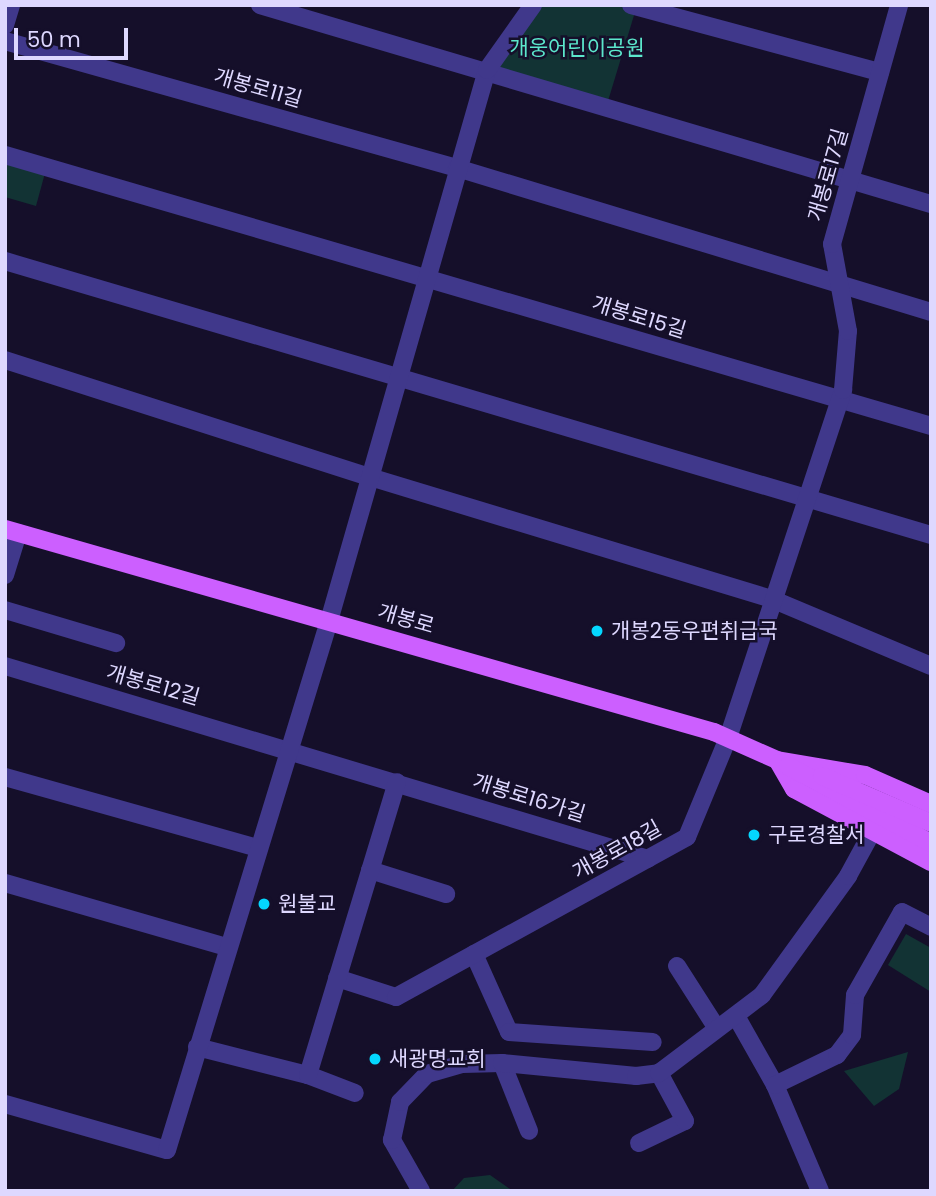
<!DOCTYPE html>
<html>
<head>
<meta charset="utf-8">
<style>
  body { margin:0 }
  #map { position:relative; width:936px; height:1196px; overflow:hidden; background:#150f2a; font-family:Poppins,"Noto Sans KR",sans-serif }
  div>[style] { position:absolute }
  .green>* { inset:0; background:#123334 }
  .minor>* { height:18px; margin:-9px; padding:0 9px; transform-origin:9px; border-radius:9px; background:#40388b }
  .major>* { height:18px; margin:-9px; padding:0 9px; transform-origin:9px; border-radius:9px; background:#cc5fff }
  .dots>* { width:19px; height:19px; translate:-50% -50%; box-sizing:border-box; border:4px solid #150f2a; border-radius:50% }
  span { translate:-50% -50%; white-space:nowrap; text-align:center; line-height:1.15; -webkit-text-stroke:5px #150f2a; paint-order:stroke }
  .park-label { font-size:21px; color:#5ce7cc }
  .street-label { font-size:21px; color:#ded8ff }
  .poi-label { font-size:21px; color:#ded8ff }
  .left { translate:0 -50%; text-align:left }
  .frame { position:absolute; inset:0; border:7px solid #ded8ff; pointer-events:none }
  .scale { position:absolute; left:14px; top:28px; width:114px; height:32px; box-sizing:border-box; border:4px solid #ded8ff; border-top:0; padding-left:9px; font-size:21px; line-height:24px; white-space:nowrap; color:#ded8ff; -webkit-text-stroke:5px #150f2a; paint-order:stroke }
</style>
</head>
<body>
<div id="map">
  <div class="green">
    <div style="clip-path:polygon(540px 5px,617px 5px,635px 12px,608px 101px,494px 69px)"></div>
    <div style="clip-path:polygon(5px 161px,45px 173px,36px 206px,5px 197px)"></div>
    <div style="clip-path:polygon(906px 934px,931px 948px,931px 992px,888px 965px)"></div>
    <div style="clip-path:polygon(908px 1052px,899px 1089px,874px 1106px,844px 1071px)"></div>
    <div style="clip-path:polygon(490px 1175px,513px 1191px,452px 1191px,464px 1178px)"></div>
  </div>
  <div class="minor">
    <div style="left:260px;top:5px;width:700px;rotate:16.52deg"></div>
    <div style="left:631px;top:5px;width:258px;rotate:15.1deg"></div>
    <div style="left:5px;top:25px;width:21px;rotate:-73deg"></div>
    <div style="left:5px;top:41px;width:470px;rotate:15.7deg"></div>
    <div style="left:457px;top:168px;width:495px;rotate:16.9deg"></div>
    <div style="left:5px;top:155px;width:965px;rotate:16.31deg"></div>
    <div style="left:5px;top:261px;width:966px;rotate:16.48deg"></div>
    <div style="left:5px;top:360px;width:383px;rotate:17.8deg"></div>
    <div style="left:370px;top:477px;width:422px;rotate:16.9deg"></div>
    <div style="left:774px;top:600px;width:170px;rotate:22.8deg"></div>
    <div style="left:5px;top:575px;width:44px;rotate:-72.8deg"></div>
    <div style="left:5px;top:610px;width:116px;rotate:16.6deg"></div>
    <div style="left:5px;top:666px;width:671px;rotate:16.71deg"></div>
    <div style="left:5px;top:777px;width:263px;rotate:15.7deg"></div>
    <div style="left:370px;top:870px;width:80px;rotate:17.5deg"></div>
    <div style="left:5px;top:883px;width:231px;rotate:16.1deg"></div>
    <div style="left:474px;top:954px;width:85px;rotate:65.8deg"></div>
    <div style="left:509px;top:1032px;width:144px;rotate:4deg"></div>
    <div style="left:677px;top:966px;width:72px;rotate:57.4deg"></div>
    <div style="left:337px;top:978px;width:62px;rotate:17.9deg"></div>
    <div style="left:396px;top:997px;width:332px;rotate:-28.8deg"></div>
    <div style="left:687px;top:837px;width:107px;rotate:-67.5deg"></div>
    <div style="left:728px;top:738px;width:367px;rotate:-71.7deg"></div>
    <div style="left:843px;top:390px;width:59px;rotate:-85.2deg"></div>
    <div style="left:848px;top:331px;width:88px;rotate:-100.4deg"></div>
    <div style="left:832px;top:244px;width:248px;rotate:-74.3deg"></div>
    <div style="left:736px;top:1016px;width:79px;rotate:60.5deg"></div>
    <div style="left:775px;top:1085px;width:115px;rotate:67deg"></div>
    <div style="left:197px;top:1047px;width:114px;rotate:14.2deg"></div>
    <div style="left:308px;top:1075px;width:50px;rotate:21deg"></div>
    <div style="left:502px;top:1063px;width:73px;rotate:68.3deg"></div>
    <div style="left:308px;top:1075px;width:306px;rotate:-73.1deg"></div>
    <div style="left:775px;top:1085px;width:69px;rotate:-25.8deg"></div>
    <div style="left:837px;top:1055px;width:25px;rotate:-53deg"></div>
    <div style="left:852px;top:1035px;width:40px;rotate:-85.7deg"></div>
    <div style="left:855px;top:995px;width:95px;rotate:-60.5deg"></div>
    <div style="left:902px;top:912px;width:33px;rotate:27deg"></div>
    <div style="left:5px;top:1104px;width:168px;rotate:15.9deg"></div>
    <div style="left:167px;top:1150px;width:553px;rotate:-72.97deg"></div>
    <div style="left:329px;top:621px;width:573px;rotate:-74deg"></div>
    <div style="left:487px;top:70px;width:80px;rotate:-54.7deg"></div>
    <div style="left:639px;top:1143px;width:51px;rotate:-25.6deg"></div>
    <div style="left:685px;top:1121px;width:55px;rotate:-118.4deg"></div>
    <div style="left:421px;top:1191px;width:59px;rotate:-119.6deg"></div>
    <div style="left:392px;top:1140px;width:39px;rotate:-78deg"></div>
    <div style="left:400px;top:1102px;width:39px;rotate:-46deg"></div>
    <div style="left:427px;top:1074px;width:36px;rotate:-16deg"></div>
    <div style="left:462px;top:1064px;width:40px;rotate:-1.4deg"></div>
    <div style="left:502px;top:1063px;width:135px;rotate:5.5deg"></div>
    <div style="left:636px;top:1076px;width:23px;rotate:-7deg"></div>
    <div style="left:659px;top:1073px;width:129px;rotate:-37.1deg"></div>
    <div style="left:762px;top:995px;width:147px;rotate:-54.1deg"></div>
    <div style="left:848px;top:876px;width:50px;rotate:-61.4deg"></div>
  </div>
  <div class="major">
    <div style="left:5px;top:529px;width:737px;rotate:15.98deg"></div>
    <div style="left:714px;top:732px;width:69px;rotate:24deg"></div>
    <div style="left:777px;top:760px;width:89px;rotate:9.7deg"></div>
    <div style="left:865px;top:775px;width:72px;rotate:23.7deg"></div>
    <div style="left:779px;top:763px;width:30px;rotate:60deg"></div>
    <div style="left:794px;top:789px;width:155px;rotate:28.1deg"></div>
    <div style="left:788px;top:766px;width:162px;rotate:28.3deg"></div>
    <div style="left:822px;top:776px;width:119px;rotate:23.3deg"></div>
  </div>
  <div class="dots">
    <div style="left:597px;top:631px;background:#04d7ff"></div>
    <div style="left:754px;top:835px;background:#04d7ff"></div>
    <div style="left:264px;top:904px;background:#04d7ff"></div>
    <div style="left:375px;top:1059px;background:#04d7ff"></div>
  </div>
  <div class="park-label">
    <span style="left:577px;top:48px">개웅어린이공원</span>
  </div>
  <div class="street-label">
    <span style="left:258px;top:88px;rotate:16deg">개봉로11길</span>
    <span style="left:828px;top:175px;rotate:-74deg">개봉로17길</span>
    <span style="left:639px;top:317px;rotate:17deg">개봉로15길</span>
    <span style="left:406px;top:619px;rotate:16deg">개봉로</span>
    <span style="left:153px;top:685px;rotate:16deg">개봉로12길</span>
    <span style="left:529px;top:798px;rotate:17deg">개봉로16가길</span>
    <span style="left:617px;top:850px;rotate:-29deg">개봉로18길</span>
  </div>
  <div class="poi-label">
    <span class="left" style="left:611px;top:631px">개봉2동우편취급국</span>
    <span class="left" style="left:768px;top:835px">구로경찰서</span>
    <span class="left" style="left:278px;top:904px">원불교</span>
    <span class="left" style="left:389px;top:1059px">새광명교회</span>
  </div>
  <div class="frame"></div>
  <div class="scale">50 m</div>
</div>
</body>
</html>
